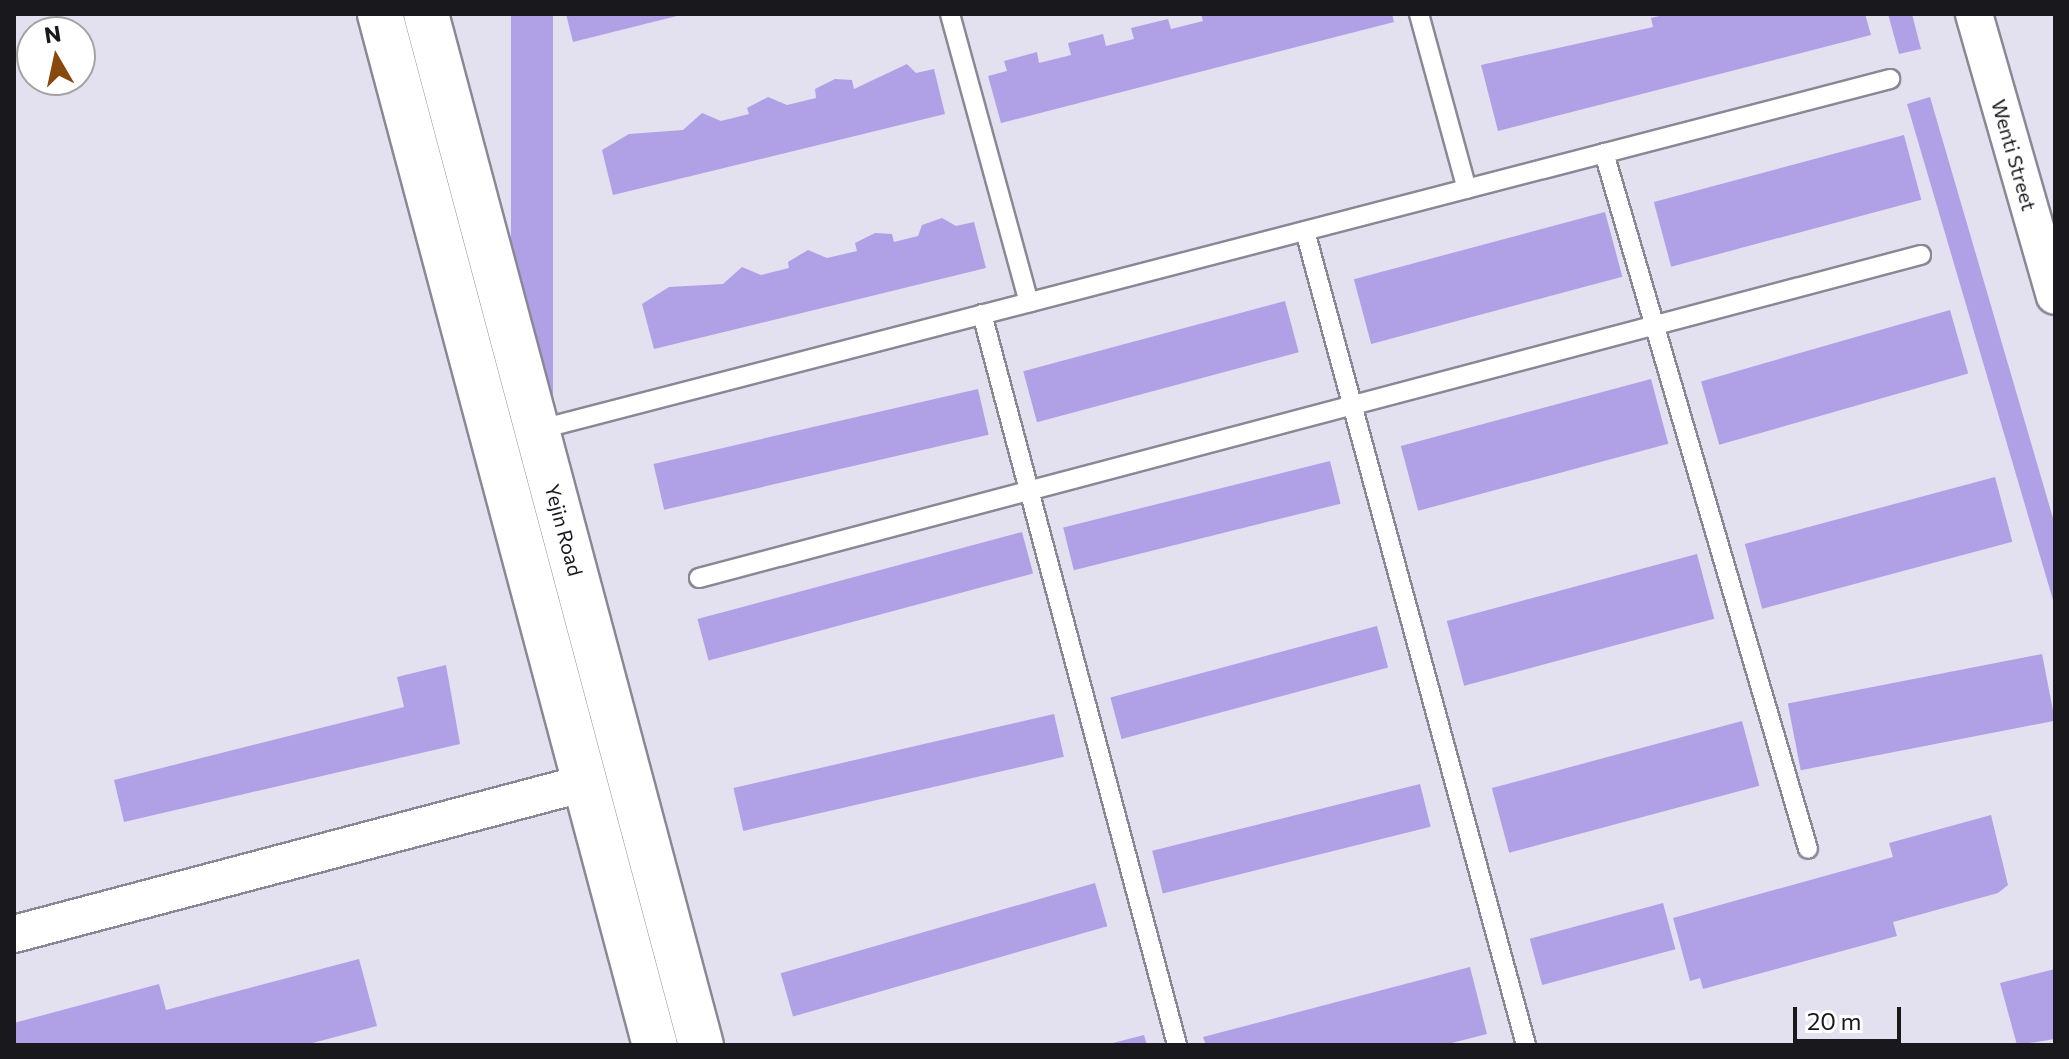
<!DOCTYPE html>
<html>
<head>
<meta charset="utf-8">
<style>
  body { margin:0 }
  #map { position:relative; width:2069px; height:1059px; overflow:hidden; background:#e3e1ef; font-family:Commissioner,sans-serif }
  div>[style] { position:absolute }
  .building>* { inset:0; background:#b0a1e7; transform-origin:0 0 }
  .roads { filter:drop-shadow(2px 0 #8a8895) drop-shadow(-2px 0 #8a8895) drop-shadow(0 2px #8a8895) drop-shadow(0 -2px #8a8895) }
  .service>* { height:18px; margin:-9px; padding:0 9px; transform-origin:9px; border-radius:9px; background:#fff }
  .minor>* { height:36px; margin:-18px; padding:0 18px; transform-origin:18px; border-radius:18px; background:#fff }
  .tertiary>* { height:44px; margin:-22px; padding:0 22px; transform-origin:22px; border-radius:22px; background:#fff }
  span { translate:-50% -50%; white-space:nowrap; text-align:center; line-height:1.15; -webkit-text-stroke:6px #fff; paint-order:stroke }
  .street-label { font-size:20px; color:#19181d }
  .frame { position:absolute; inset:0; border:16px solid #19181d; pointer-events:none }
  .north { position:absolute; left:16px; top:16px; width:80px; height:80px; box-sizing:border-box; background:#fff; border:2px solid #a3a3a5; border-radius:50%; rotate:351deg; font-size:22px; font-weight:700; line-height:32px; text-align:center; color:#19181d }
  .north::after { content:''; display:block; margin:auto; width:28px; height:36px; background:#88490f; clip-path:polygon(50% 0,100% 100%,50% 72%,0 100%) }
  .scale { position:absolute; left:1793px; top:1007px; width:108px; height:36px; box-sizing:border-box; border:4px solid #19181d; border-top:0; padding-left:10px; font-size:24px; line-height:28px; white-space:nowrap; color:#19181d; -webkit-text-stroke:6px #fff; paint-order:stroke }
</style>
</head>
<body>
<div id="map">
  <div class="building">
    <div style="left:511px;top:14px;width:42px;height:382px"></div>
    <div style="clip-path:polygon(566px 14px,681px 14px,681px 15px,573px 42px)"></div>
    <div style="clip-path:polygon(1201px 14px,1392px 14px,1394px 22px,1001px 123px,988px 76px,1007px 71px,1004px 61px,1037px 52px,1039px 63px,1071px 55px,1068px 43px,1103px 34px,1106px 46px,1134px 39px,1131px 28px,1168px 19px,1171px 29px,1203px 21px)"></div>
    <div style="clip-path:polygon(1667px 14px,1865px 14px,1871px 35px,1498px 131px,1481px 65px,1653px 27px,1651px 18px)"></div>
    <div style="clip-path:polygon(1888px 14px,1912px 14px,1921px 49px,1899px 54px)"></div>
    <div style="clip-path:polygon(907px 64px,916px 73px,934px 69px,945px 114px,613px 195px,602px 150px,629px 134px,683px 130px,702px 113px,721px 121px,749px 114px,747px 108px,768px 97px,787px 105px,816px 98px,815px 89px,835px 79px,852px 80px,854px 89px)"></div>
    <div style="clip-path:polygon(1930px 97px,2055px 525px,2055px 607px,1907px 104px)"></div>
    <div style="left:1904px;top:135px;width:67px;height:259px;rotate:75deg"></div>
    <div style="left:1605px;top:212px;width:67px;height:260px;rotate:75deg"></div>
    <div style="clip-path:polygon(942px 218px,956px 226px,974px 222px,986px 268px,654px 349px,642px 304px,669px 287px,723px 284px,742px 267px,761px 275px,789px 268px,788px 262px,808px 250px,827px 258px,857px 251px,855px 243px,875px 233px,892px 234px,894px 242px,918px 236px,922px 225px)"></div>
    <div style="left:1285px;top:301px;width:53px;height:271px;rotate:75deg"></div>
    <div style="left:1950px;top:310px;width:66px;height:259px;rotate:74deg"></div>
    <div style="left:1651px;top:379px;width:67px;height:259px;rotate:75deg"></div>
    <div style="left:978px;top:389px;width:47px;height:333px;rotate:77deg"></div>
    <div style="left:1330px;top:461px;width:44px;height:275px;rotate:76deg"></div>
    <div style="left:1995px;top:477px;width:67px;height:259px;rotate:75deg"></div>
    <div style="left:1022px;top:532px;width:43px;height:336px;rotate:75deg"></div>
    <div style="left:1697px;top:554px;width:67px;height:259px;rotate:75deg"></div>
    <div style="left:1377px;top:626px;width:43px;height:276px;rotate:75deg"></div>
    <div style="left:2042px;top:654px;width:68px;height:259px;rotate:79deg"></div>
    <div style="clip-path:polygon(446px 665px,460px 744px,124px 822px,114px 780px,404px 707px,397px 677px)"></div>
    <div style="left:1054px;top:714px;width:44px;height:329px;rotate:77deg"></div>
    <div style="left:1742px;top:721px;width:67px;height:259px;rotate:75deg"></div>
    <div style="left:1420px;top:784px;width:44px;height:276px;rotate:76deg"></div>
    <div style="clip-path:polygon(1991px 815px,2008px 885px,1998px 893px,1893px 922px,1897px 936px,1703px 989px,1700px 978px,1690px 981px,1673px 918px,1893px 857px,1889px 843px)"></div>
    <div style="left:1095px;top:883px;width:45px;height:327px;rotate:74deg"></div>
    <div style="left:1663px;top:903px;width:48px;height:138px;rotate:75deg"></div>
    <div style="clip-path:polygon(359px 959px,377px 1026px,305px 1045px,14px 1045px,14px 1023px,159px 984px,166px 1010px)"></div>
    <div style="clip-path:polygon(1470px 967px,1487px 1034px,1444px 1045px,1206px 1045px,1203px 1037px)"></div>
    <div style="clip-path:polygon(2055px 969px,2055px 1039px,2017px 1045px,2000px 983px)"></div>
    <div style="clip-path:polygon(1144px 1035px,1147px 1045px,1109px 1045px,1109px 1044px)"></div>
  </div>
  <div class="roads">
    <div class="service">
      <div style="left:950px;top:14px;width:299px;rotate:74.7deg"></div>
      <div style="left:1419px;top:14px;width:181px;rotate:74.7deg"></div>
      <div style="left:1604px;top:153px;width:725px;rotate:73.66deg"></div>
      <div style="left:1305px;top:231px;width:843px;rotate:74.81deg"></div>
      <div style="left:982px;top:314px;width:757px;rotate:75.06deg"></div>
      <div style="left:537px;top:430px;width:1398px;rotate:-14.54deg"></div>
      <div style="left:699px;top:578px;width:1264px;rotate:-14.81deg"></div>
    </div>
    <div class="minor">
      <div style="left:1974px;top:14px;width:293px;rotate:74deg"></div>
      <div style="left:14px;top:934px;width:591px;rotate:-14.81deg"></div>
    </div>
    <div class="tertiary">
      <div style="left:380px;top:14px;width:1067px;rotate:75.07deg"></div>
      <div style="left:426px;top:14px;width:1067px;rotate:75.07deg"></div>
    </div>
  </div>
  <div class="street-label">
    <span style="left:2014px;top:155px;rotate:74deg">Wenti Street</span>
    <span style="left:564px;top:530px;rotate:75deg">Yejin Road</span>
  </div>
  <div class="frame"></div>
  <div class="north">N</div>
  <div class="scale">20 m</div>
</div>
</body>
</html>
